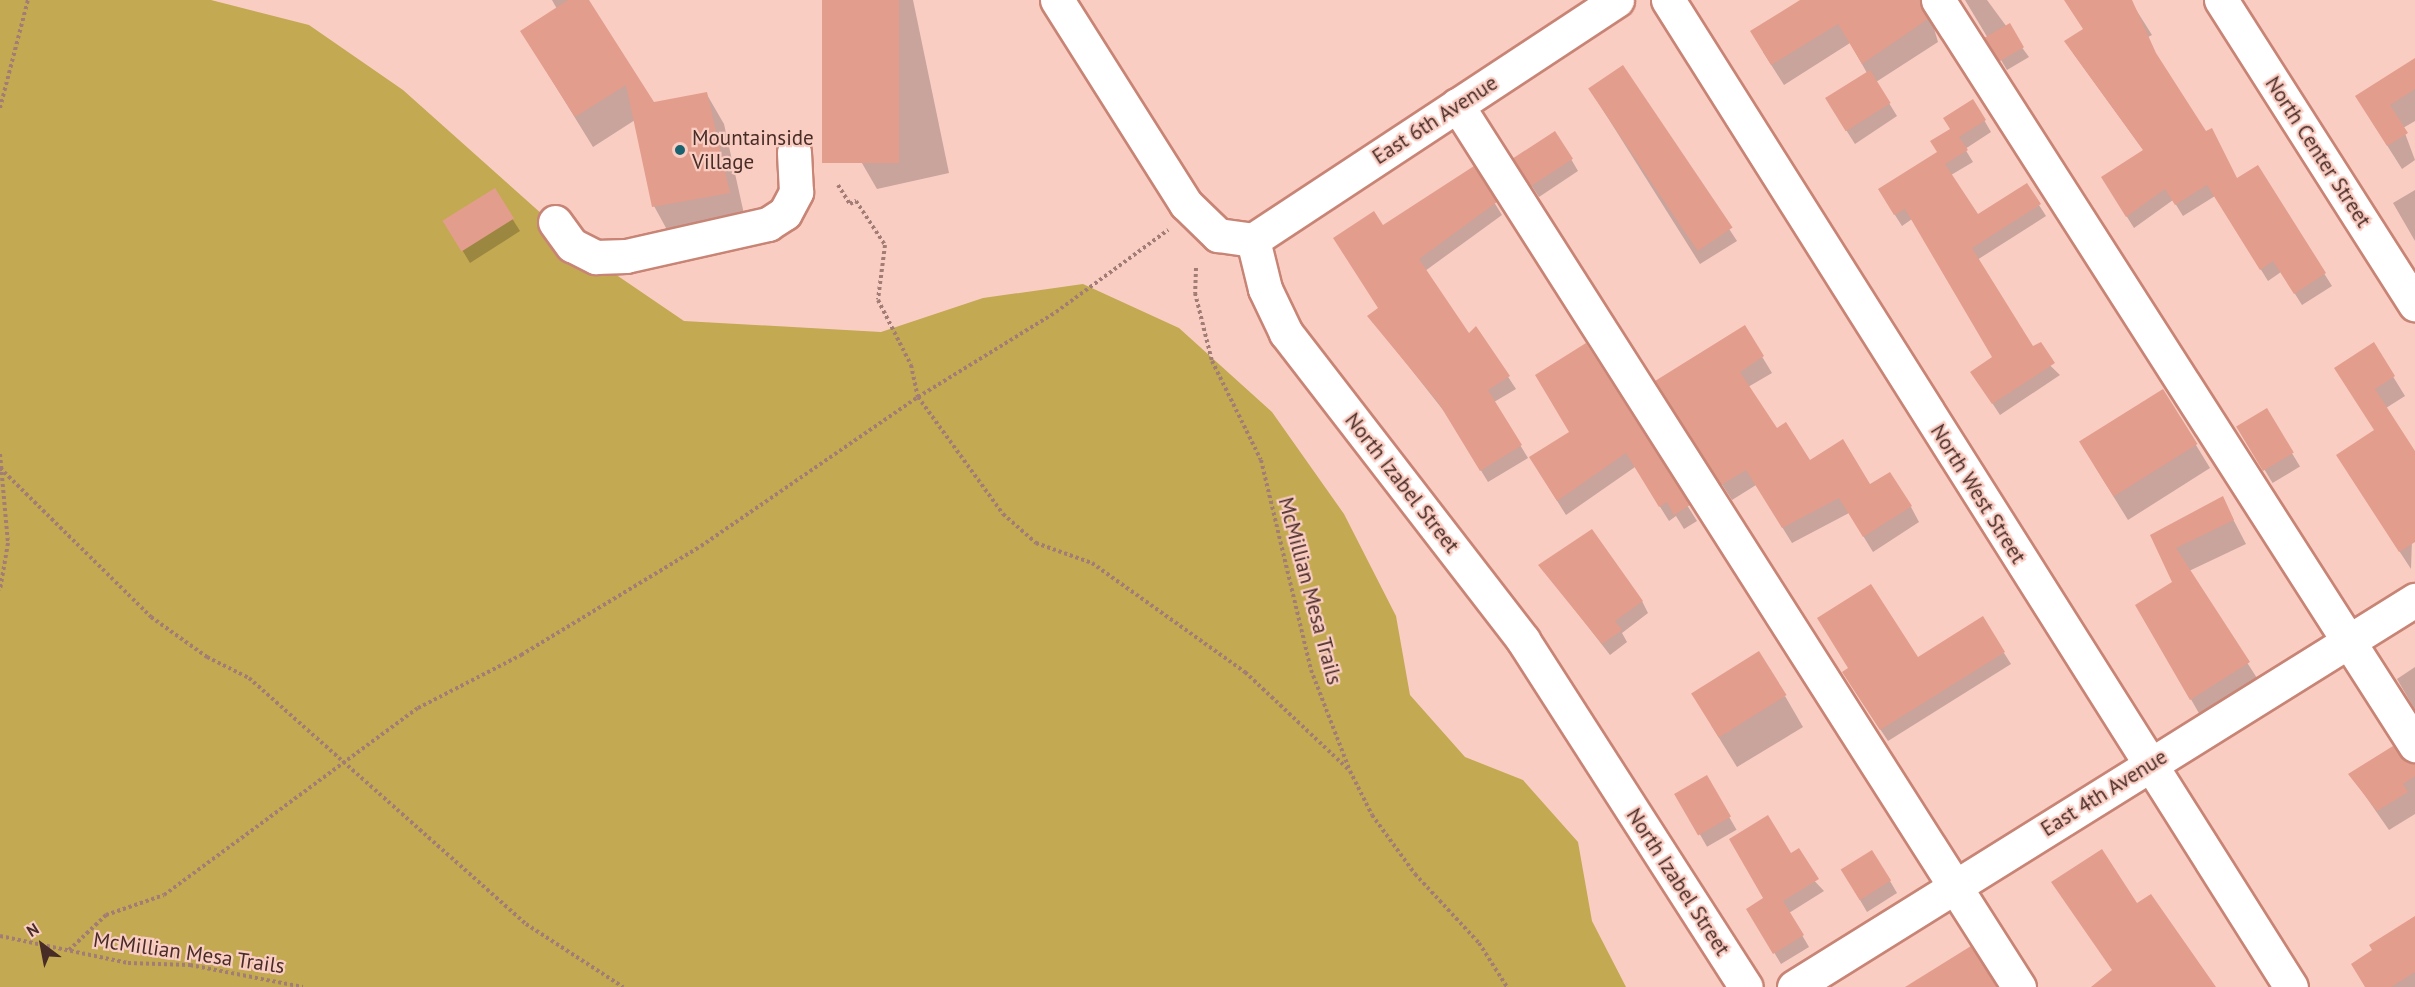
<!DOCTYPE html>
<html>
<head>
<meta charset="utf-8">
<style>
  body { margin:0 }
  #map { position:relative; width:2415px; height:987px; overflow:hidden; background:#facdc3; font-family:"PT Sans",sans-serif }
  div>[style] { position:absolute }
  .forest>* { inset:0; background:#c3a952 }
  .shadow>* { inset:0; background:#0003; transform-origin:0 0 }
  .building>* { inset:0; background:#e39d8d; transform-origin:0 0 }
  .path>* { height:4px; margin-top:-2px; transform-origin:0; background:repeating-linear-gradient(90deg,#a17d75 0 3px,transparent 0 6px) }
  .roads { filter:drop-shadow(2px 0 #c88475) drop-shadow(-2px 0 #c88475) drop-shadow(0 2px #c88475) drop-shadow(0 -2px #c88475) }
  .minor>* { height:33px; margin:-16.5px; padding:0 16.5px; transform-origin:16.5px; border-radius:16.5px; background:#fff }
  .dots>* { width:16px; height:16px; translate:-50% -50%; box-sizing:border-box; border:3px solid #facdc3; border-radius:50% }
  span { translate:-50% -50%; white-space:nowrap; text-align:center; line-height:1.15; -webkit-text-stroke:4.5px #facdc3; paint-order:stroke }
  .street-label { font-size:21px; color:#482c26 }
  .poi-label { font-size:21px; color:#482c26 }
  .left { translate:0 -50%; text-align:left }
  .north { position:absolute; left:12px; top:915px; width:60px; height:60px; -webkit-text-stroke:4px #facdc3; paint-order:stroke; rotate:328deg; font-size:16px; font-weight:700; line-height:24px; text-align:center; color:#482c26 }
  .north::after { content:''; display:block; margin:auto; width:21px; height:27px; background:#482c26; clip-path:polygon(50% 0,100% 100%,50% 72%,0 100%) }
</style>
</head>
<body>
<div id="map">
  <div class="forest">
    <div style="clip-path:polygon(0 0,211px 0,309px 25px,403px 90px,590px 257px,684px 321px,881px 332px,983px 298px,1083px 284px,1179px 328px,1272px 412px,1344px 514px,1396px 616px,1410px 695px,1465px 757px,1523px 780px,1578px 842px,1592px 921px,1626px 987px,0 987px)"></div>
  </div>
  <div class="shadow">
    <div style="clip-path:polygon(552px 0,588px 0,654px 104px,706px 93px,724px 124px,746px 223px,671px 237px,654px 206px,635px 120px,593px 147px,540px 61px,557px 9px)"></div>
    <div style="clip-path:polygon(823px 0,913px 0,949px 173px,877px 189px,859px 158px)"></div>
    <div style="clip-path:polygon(1803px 0,1920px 0,1931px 18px,1938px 42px,1876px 82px,1897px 116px,1855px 144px,1834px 111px,1867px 73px,1850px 43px,1784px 85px,1763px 52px)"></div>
    <div style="clip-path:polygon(1965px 0,1987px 0,2029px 57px,2007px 70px)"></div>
    <div style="clip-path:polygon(2065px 0,2130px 0,2152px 35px,2146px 38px,2157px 58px,2237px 179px,2257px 167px,2332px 286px,2302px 305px,2281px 272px,2268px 281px,2215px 196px,2183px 216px,2173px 200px,2134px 228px,2110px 190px,2144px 151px,2073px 53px,2085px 30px)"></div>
    <div style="clip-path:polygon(2415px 60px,2415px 121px,2403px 128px,2415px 160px,2402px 169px,2371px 120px)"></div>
    <div style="clip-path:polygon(1623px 67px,1737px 241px,1700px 264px,1596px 99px)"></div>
    <div style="clip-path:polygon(1973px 101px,1991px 132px,1965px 149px,1973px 162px,1951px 175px,1977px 216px,2039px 205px,2046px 216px,1977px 260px,2033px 349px,2060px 375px,2000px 415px,1979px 383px,1994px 358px,1912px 219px,1902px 226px,1886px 201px,1938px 153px)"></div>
    <div style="clip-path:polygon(1571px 159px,1578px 171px,1539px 197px,1521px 170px)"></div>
    <div style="clip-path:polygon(1473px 168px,1502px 215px,1425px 271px,1468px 335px,1476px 328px,1516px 389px,1494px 402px,1528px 458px,1488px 482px,1447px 415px,1369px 316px,1380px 309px,1382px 227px)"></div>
    <div style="clip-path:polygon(494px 190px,520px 231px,470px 263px,452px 233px)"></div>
    <div style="clip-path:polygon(2415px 190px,2415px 241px,2393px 203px)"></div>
    <div style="clip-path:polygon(1744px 327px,1772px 373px,1748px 387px,1776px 430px,1809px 462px,1911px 507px,1919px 522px,1873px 552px,1849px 513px,1792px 543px,1756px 485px,1732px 500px,1666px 397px)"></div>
    <div style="clip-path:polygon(2373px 344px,2405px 396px,2386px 408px,2415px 453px,2411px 569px,2349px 474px,2379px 436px,2347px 385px)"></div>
    <div style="clip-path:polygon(1586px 345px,1697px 521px,1684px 529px,1676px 516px,1669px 521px,1635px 467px,1566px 515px,1539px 472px,1571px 432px)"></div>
    <div style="clip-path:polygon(2163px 391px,2210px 468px,2128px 520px,2094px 465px)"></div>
    <div style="left:2266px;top:410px;width:66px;height:32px;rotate:59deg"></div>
    <div style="clip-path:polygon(2222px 498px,2246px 544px,2189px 571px,2262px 686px,2204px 722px,2137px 605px,2174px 583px,2152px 535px)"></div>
    <div style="clip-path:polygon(1540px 565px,1642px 601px,1648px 613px,1622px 633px,1627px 642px,1610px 655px)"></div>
    <div style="clip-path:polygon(2004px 653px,2011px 664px,1888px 741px,1851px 685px,1917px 659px)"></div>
    <div style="clip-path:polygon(2415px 667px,2415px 710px,2397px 679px)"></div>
    <div style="clip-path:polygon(1785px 696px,1803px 727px,1737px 767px,1711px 725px)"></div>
    <div style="clip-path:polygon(2406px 763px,2415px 763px,2415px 814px,2389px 830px,2350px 774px)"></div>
    <div style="left:1706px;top:777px;width:61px;height:34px;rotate:60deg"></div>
    <div style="clip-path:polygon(1790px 855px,1824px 891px,1789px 913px,1809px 947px,1781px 964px,1748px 909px,1765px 899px)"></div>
    <div style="clip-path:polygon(1843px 871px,1890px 881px,1897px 893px,1867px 912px)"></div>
    <div style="clip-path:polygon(2415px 918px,2415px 987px,2366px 987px,2374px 951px)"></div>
  </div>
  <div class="building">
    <div style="clip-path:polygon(568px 0,589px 0,654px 102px,707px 92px,730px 193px,652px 207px,626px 85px,575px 117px,520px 31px)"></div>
    <div style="left:822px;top:0;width:77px;height:163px"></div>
    <div style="clip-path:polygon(1800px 0,1919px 0,1928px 19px,1862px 64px,1838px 24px,1771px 65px,1750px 31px)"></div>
    <div style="clip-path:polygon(2064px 0,2132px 0,2156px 53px,2206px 131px,2212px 128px,2237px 178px,2258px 165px,2326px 273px,2294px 294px,2273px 261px,2260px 270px,2207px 185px,2175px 205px,2165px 189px,2126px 217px,2101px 177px,2143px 150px,2064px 41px,2083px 29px)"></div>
    <div style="left:2010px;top:23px;width:28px;height:30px;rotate:60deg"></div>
    <div style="clip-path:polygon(2415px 58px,2415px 89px,2390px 105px,2408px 133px,2387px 146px,2355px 96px)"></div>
    <div style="left:1623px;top:65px;width:196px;height:42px;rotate:56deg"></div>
    <div style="left:1870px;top:70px;width:39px;height:53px;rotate:58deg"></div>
    <div style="clip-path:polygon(1973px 99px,1986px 120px,1959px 137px,1968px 150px,1945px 164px,1978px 214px,2027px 183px,2041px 204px,1972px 248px,2033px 346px,2041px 342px,2055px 363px,1992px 404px,1970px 372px,1992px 357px,1905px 209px,1894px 215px,1878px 189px,1937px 152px,1930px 141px,1950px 129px,1943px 118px)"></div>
    <div style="left:1555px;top:131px;width:33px;height:50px;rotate:57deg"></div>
    <div style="clip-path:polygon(1474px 166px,1497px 202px,1419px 259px,1469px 333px,1476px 326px,1510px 376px,1488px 390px,1522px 445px,1480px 471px,1438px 402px,1367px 316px,1378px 308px,1333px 238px,1374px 211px,1383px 225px)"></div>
    <div style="left:495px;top:188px;width:36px;height:62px;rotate:58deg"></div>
    <div style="clip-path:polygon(1745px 325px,1764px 356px,1740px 372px,1777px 428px,1786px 422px,1810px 460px,1843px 439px,1870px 484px,1890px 472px,1912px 506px,1863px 537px,1839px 498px,1782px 528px,1746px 470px,1721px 485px,1655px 381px)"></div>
    <div style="clip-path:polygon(2374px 342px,2395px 376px,2375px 389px,2415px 451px,2415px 542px,2399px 552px,2336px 455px,2374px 430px,2334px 368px)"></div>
    <div style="clip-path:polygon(1586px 343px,1690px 505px,1674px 515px,1667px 502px,1659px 507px,1626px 453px,1557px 501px,1529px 457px,1569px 432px,1535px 375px)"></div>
    <div style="left:2163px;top:389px;width:65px;height:99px;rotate:58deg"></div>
    <div style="left:2267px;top:408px;width:52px;height:36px;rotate:59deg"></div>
    <div style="clip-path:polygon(2223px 496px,2234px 520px,2176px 548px,2250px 662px,2190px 700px,2135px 605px,2172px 582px,2150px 535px)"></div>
    <div style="clip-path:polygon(1592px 529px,1643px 601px,1615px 621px,1622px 630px,1602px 644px,1538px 565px)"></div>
    <div style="clip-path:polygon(1871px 584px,1918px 657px,1983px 616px,2005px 652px,1880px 730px,1842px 672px,1848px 668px,1817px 618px)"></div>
    <div style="left:1759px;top:651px;width:52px;height:80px;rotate:58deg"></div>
    <div style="clip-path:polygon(2393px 746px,2415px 764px,2415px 776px,2403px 784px,2408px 792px,2377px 811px,2348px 774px)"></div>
    <div style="left:1707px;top:775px;width:48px;height:38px;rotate:60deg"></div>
    <div style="clip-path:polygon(1768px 815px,1791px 853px,1799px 848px,1819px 879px,1783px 901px,1804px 935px,1773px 954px,1746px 909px,1763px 898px,1729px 839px)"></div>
    <div style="clip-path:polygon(2102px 849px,2137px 903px,2151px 894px,2216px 987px,2091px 987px,2112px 970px,2051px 882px)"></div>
    <div style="left:1872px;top:850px;width:36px;height:37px;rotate:58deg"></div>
    <div style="clip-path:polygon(2415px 916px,2415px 972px,2391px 987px,2365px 987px,2351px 964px,2372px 950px,2369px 945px)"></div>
    <div style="clip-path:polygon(1971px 946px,1997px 987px,1905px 987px)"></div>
  </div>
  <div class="path">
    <div style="left:0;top:108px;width:112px;rotate:-75.5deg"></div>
    <div style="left:838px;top:185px;width:22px;rotate:58deg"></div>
    <div style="left:850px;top:204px;width:7px;rotate:-27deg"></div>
    <div style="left:856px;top:201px;width:53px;rotate:56.6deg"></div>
    <div style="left:885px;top:245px;width:55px;rotate:97.3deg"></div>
    <div style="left:878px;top:300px;width:73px;rotate:63.1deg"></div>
    <div style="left:911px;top:365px;width:33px;rotate:78deg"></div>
    <div style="left:918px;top:397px;width:145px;rotate:54deg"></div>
    <div style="left:1003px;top:514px;width:44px;rotate:41.3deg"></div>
    <div style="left:1036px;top:543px;width:59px;rotate:19.7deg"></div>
    <div style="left:1092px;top:563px;width:188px;rotate:35.5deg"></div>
    <div style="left:1245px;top:672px;width:144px;rotate:43.3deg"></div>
    <div style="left:1196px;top:268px;width:25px;rotate:92deg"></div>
    <div style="left:1195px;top:293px;width:70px;rotate:76deg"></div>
    <div style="left:1212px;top:361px;width:110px;rotate:63.7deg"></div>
    <div style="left:1261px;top:460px;width:216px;rotate:76.6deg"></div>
    <div style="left:1311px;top:670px;width:108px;rotate:68.9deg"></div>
    <div style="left:1350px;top:771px;width:49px;rotate:63.4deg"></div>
    <div style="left:1372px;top:815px;width:73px;rotate:53.9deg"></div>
    <div style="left:1415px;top:874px;width:94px;rotate:47.2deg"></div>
    <div style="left:1479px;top:943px;width:52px;rotate:57.5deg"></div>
    <div style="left:0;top:454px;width:89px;rotate:84.9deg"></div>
    <div style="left:8px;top:543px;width:48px;rotate:99.7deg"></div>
    <div style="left:0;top:468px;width:212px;rotate:44.6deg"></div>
    <div style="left:151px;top:617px;width:69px;rotate:35.5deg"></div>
    <div style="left:207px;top:657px;width:47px;rotate:26.6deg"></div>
    <div style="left:249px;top:678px;width:370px;rotate:41.6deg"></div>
    <div style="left:526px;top:924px;width:116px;rotate:33deg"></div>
    <div style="left:0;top:936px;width:131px;rotate:11.9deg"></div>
    <div style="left:128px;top:963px;width:62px;rotate:1.8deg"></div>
    <div style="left:190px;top:965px;width:115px;rotate:11deg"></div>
    <div style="left:69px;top:950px;width:51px;rotate:-43.4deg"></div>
    <div style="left:106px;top:915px;width:61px;rotate:-19deg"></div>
    <div style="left:164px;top:895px;width:315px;rotate:-36.4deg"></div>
    <div style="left:418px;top:708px;width:116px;rotate:-27.2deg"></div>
    <div style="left:521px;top:655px;width:210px;rotate:-31.2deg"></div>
    <div style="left:701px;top:546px;width:263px;rotate:-34.5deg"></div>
    <div style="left:918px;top:397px;width:162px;rotate:-31.6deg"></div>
    <div style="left:1056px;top:312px;width:139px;rotate:-36.2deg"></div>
  </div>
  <div class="roads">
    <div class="minor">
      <div style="left:1057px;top:0;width:241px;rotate:57.7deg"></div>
      <div style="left:1186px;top:204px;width:45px;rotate:44.1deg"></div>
      <div style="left:1218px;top:235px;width:35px;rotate:8deg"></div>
      <div style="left:1668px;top:0;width:1167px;rotate:57.74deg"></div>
      <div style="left:1938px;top:0;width:885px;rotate:57.37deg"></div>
      <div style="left:2221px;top:0;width:361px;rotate:57.5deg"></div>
      <div style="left:1457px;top:105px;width:1046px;rotate:57.5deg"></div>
      <div style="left:555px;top:222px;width:29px;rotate:54deg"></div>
      <div style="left:572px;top:245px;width:27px;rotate:27deg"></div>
      <div style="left:596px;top:257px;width:30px;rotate:-2deg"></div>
      <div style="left:626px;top:256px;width:146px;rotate:-12.7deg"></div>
      <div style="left:768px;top:224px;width:20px;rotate:-33deg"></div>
      <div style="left:785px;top:213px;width:24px;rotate:-62deg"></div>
      <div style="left:796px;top:192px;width:40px;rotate:-92.9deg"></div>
      <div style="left:1253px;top:240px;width:50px;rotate:76.2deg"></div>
      <div style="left:1265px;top:289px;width:49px;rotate:64.5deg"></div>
      <div style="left:1286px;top:333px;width:388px;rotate:52.3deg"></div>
      <div style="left:1523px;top:640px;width:412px;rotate:57.3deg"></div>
      <div style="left:1253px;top:240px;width:436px;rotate:-33.4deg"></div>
      <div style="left:1794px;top:987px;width:732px;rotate:-31.93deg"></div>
    </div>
  </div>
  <div class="dots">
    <div style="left:680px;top:150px;background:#196270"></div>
  </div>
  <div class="street-label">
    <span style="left:1435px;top:120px;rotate:-33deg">East 6th Avenue</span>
    <span style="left:2318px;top:152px;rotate:57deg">North Center Street</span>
    <span style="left:1402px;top:483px;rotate:52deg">North Izabel Street</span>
    <span style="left:1978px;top:494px;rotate:58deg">North West Street</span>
    <span style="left:1310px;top:591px;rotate:75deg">McMillian Mesa Trails</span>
    <span style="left:2104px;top:793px;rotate:-32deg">East 4th Avenue</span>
    <span style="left:1678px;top:882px;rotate:57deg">North Izabel Street</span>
    <span style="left:189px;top:953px;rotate:8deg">McMillian Mesa Trails</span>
  </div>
  <div class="poi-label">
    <span class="left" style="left:692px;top:150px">Mountainside<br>Village</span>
  </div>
  <div class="north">N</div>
</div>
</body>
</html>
